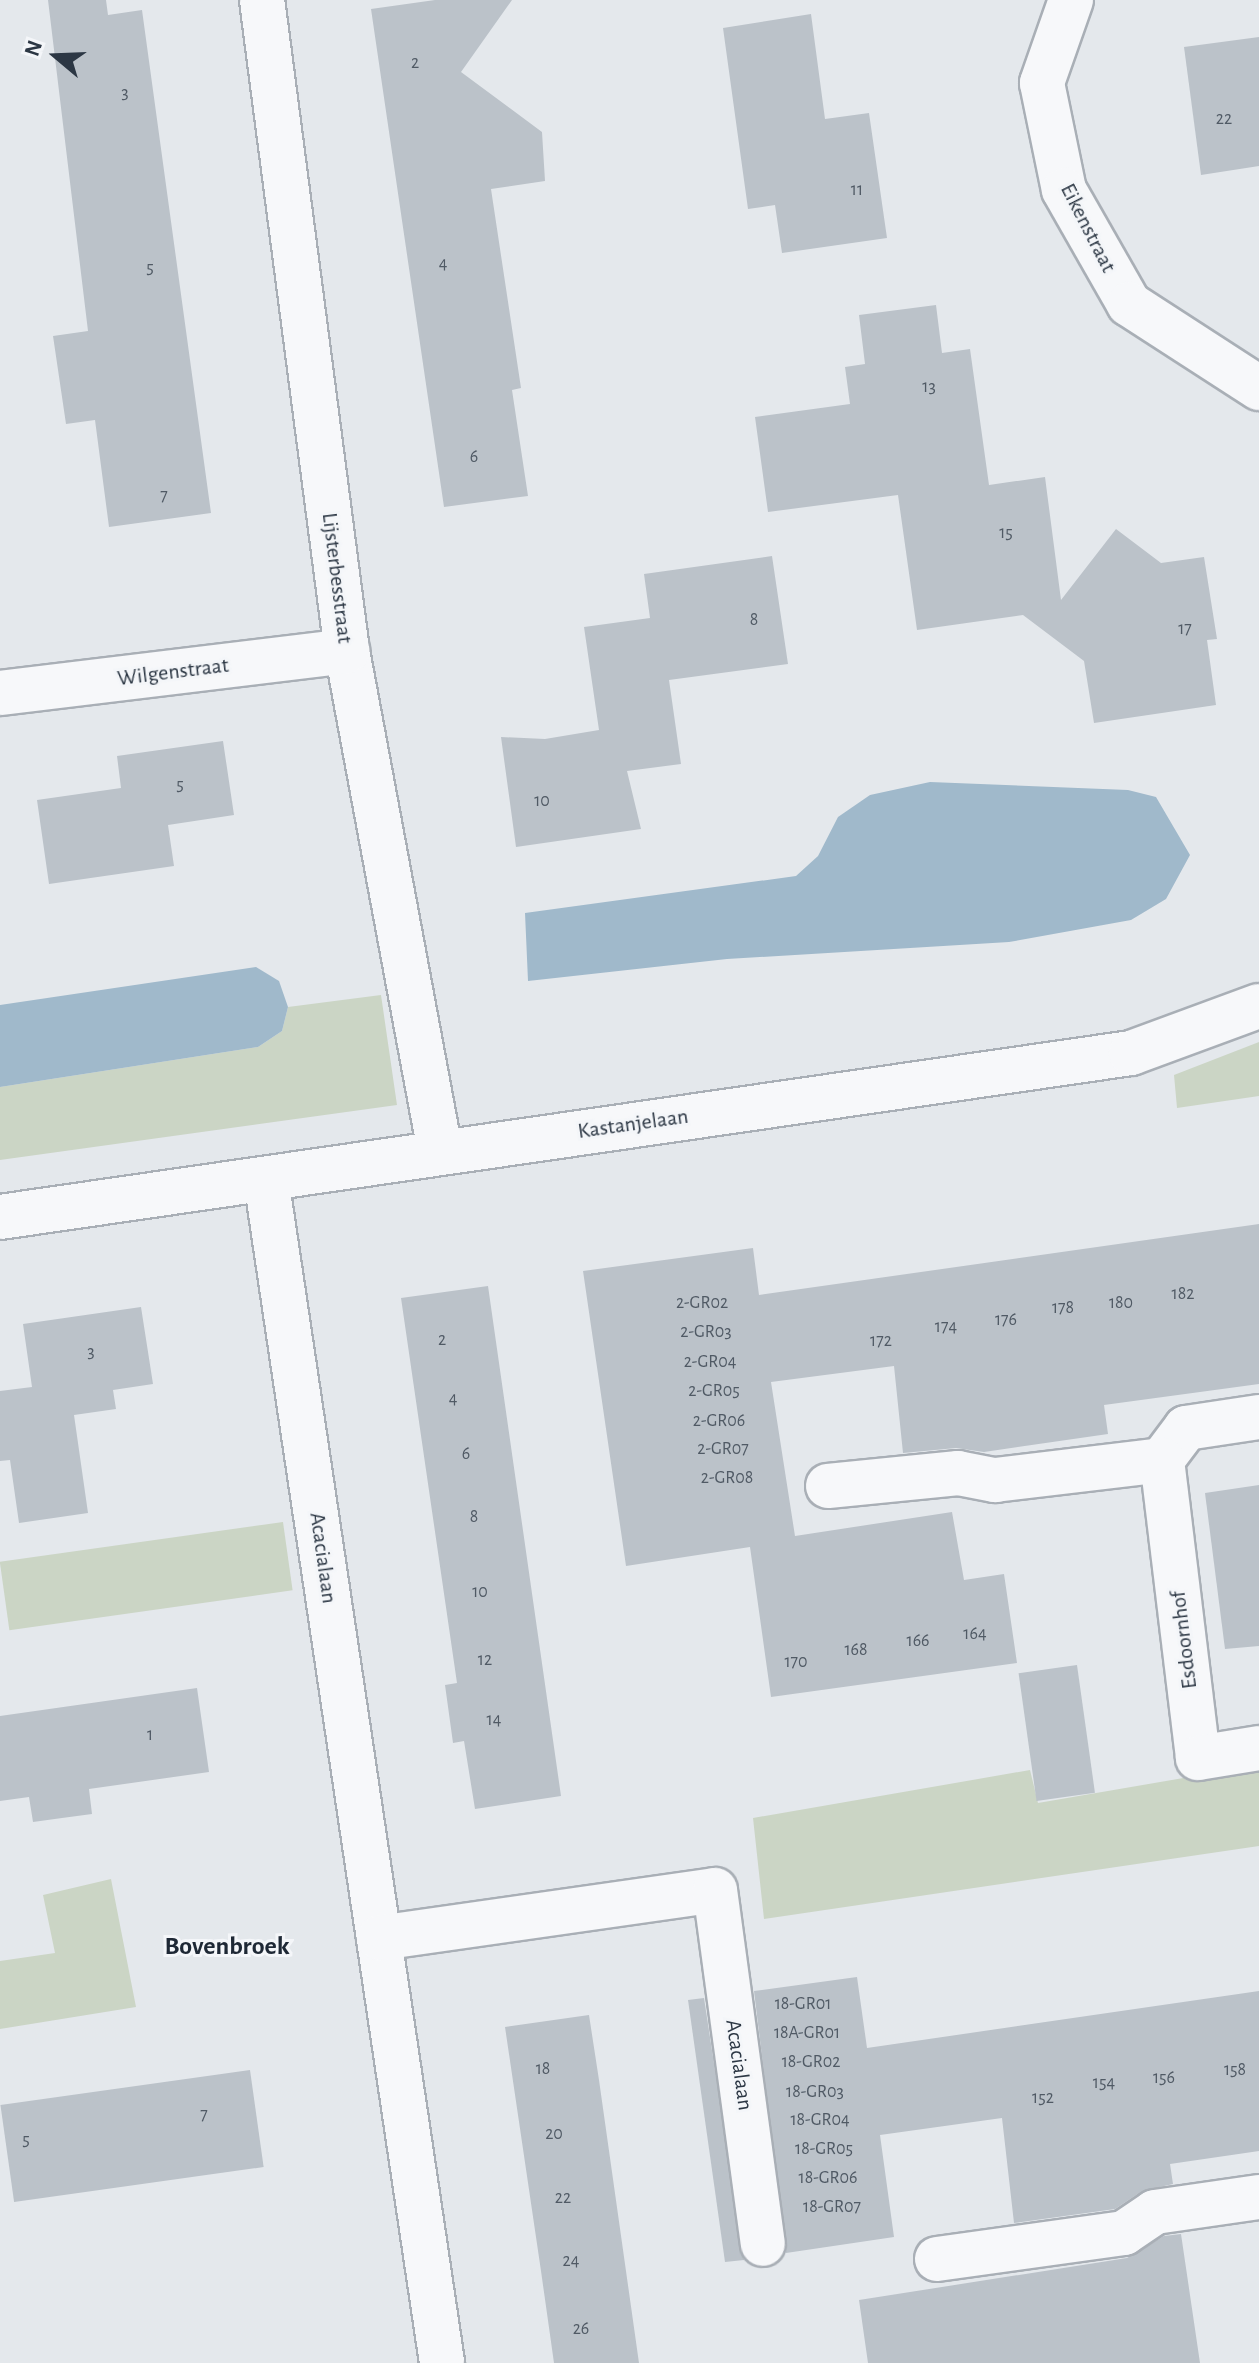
<!DOCTYPE html>
<html>
<head>
<meta charset="utf-8">
<style>
  body { margin:0 }
  #map { position:relative; width:1259px; height:2363px; overflow:hidden; background:#e4e8ec; font-family:"Alegreya Sans",sans-serif }
  div>[style] { position:absolute }
  .green>* { inset:0; background:#cbd5c5; transform-origin:0 0 }
  .water>* { inset:0; background:#a0b9cb }
  .building>* { inset:0; background:#bbc2c9; transform-origin:0 0 }
  .roads { filter:drop-shadow(2px 0 #a9afb6) drop-shadow(-2px 0 #a9afb6) drop-shadow(0 2px #a9afb6) drop-shadow(0 -2px #a9afb6) }
  .minor>* { height:44px; margin:-22px; padding:0 22px; transform-origin:22px; border-radius:22px; background:#f7f8fa }
  span { translate:-50% -50%; white-space:nowrap; text-align:center; line-height:1.15; -webkit-text-stroke:6px #f4f6f9; paint-order:stroke }
  .number-label { font-size:18px; color:#505a65 }
  .number-label span { -webkit-text-stroke-width:0 }
  .street-label { font-size:22px; color:#2c3744 }
  .quarter-label { font-size:26px; color:#1e2835; font-weight:700 }
  .north { position:absolute; left:16px; top:16px; width:80px; height:80px; -webkit-text-stroke:6px #f4f6f9; paint-order:stroke; rotate:289deg; font-size:22px; font-weight:700; line-height:32px; text-align:center; color:#2c3744 }
  .north::after { content:''; display:block; margin:auto; width:28px; height:36px; background:#2c3744; clip-path:polygon(50% 0,100% 100%,50% 72%,0 100%) }
</style>
</head>
<body>
<div id="map">
  <div class="green">
    <div style="clip-path:polygon(381px 995px,397px 1105px,0 1160px,0 1087px,258px 1047px,282px 1031px,288px 1007px)"></div>
    <div style="clip-path:polygon(1259px 1042px,1259px 1096px,1177px 1108px,1174px 1075px)"></div>
    <div style="left:283px;top:1522px;width:69px;height:286px;rotate:82deg"></div>
    <div style="clip-path:polygon(1259px 1765px,1259px 1846px,764px 1919px,753px 1818px,1030px 1770px,1038px 1803px)"></div>
    <div style="clip-path:polygon(111px 1879px,136px 2007px,0 2029px,0 1961px,55px 1953px,43px 1895px)"></div>
  </div>
  <div class="water">
    <div style="clip-path:polygon(930px 782px,1128px 790px,1156px 797px,1190px 855px,1166px 899px,1131px 920px,1009px 942px,727px 959px,528px 981px,525px 913px,796px 876px,818px 856px,838px 817px,870px 795px)"></div>
    <div style="clip-path:polygon(256px 967px,279px 981px,288px 1007px,282px 1031px,258px 1047px,0 1087px,0 1005px)"></div>
  </div>
  <div class="building">
    <div style="clip-path:polygon(48px 0,106px 0,108px 15px,142px 10px,211px 513px,109px 527px,95px 420px,66px 424px,53px 336px,88px 331px)"></div>
    <div style="clip-path:polygon(435px 0,512px 0,461px 72px,542px 132px,545px 181px,491px 189px,521px 388px,512px 390px,528px 496px,444px 507px,371px 9px)"></div>
    <div style="clip-path:polygon(811px 14px,825px 119px,869px 113px,887px 238px,782px 253px,775px 205px,748px 209px,723px 28px)"></div>
    <div style="clip-path:polygon(1259px 37px,1259px 166px,1201px 175px,1184px 47px)"></div>
    <div style="clip-path:polygon(936px 305px,942px 353px,970px 349px,989px 485px,1045px 477px,1061px 600px,1116px 529px,1161px 563px,1204px 557px,1217px 639px,1207px 640px,1216px 705px,1094px 723px,1084px 661px,1023px 615px,917px 630px,898px 495px,768px 512px,755px 417px,850px 404px,845px 367px,865px 364px,859px 315px)"></div>
    <div style="clip-path:polygon(772px 556px,788px 664px,669px 680px,681px 764px,627px 771px,641px 829px,516px 847px,501px 737px,545px 739px,599px 730px,584px 627px,650px 618px,644px 574px)"></div>
    <div style="clip-path:polygon(223px 741px,234px 815px,168px 825px,174px 866px,49px 884px,37px 800px,121px 788px,117px 756px)"></div>
    <div style="clip-path:polygon(1259px 1224px,1259px 1384px,1104px 1405px,1108px 1434px,984px 1452px,956px 1448px,903px 1453px,894px 1366px,771px 1382px,795px 1536px,952px 1512px,964px 1580px,1004px 1574px,1017px 1663px,771px 1697px,750px 1547px,626px 1566px,583px 1271px,753px 1248px,759px 1295px)"></div>
    <div style="clip-path:polygon(488px 1286px,561px 1796px,475px 1809px,464px 1741px,453px 1743px,445px 1685px,457px 1683px,401px 1298px)"></div>
    <div style="clip-path:polygon(141px 1307px,153px 1384px,113px 1390px,116px 1409px,74px 1415px,88px 1513px,19px 1523px,10px 1460px,0 1461px,0 1391px,32px 1387px,23px 1324px)"></div>
    <div style="clip-path:polygon(1259px 1485px,1259px 1646px,1225px 1649px,1205px 1493px)"></div>
    <div style="left:1077px;top:1665px;width:129px;height:59px;rotate:82deg"></div>
    <div style="clip-path:polygon(197px 1688px,209px 1772px,89px 1789px,92px 1814px,62px 1818px,33px 1822px,29px 1797px,0 1801px,0 1716px)"></div>
    <div style="clip-path:polygon(857px 1977px,867px 2048px,1259px 1991px,1259px 2151px,1170px 2164px,1173px 2184px,1142px 2191px,1115px 2209px,1014px 2223px,1002px 2118px,880px 2135px,894px 2237px,786px 2253px,754px 1991px)"></div>
    <div style="clip-path:polygon(704px 1998px,744px 2260px,725px 2262px,688px 2000px)"></div>
    <div style="clip-path:polygon(589px 2015px,599px 2080px,639px 2363px,554px 2363px,541px 2271px,505px 2027px)"></div>
    <div style="left:250px;top:2070px;width:98px;height:252px;rotate:82deg"></div>
    <div style="clip-path:polygon(1181px 2234px,1200px 2363px,868px 2363px,859px 2300px,1127px 2258px,1164px 2236px)"></div>
  </div>
  <div class="roads">
    <div class="minor">
      <div style="left:262px;top:0;width:657px;rotate:82.56deg"></div>
      <div style="left:347px;top:651px;width:509px;rotate:79.46deg"></div>
      <div style="left:1071px;top:0;width:88px;rotate:109.3deg"></div>
      <div style="left:1042px;top:83px;width:109px;rotate:78.4deg"></div>
      <div style="left:1064px;top:190px;width:131px;rotate:60.3deg"></div>
      <div style="left:1129px;top:304px;width:155px;rotate:32.9deg"></div>
      <div style="left:0;top:693px;width:350px;rotate:-6.9deg"></div>
      <div style="left:266px;top:1179px;width:1197px;rotate:81.54deg"></div>
      <div style="left:0;top:1217px;width:1143px;rotate:-8.25deg"></div>
      <div style="left:1131px;top:1053px;width:136px;rotate:-20.2deg"></div>
      <div style="left:1259px;top:1417px;width:74px;rotate:171.4deg"></div>
      <div style="left:1186px;top:1428px;width:40px;rotate:127deg"></div>
      <div style="left:1162px;top:1460px;width:300px;rotate:83.1deg"></div>
      <div style="left:1198px;top:1758px;width:62px;rotate:-9.3deg"></div>
      <div style="left:828px;top:1486px;width:131px;rotate:-5.7deg"></div>
      <div style="left:958px;top:1473px;width:38px;rotate:11deg"></div>
      <div style="left:995px;top:1480px;width:168px;rotate:-6.8deg"></div>
      <div style="left:379px;top:1938px;width:339px;rotate:-8.1deg"></div>
      <div style="left:715px;top:1890px;width:357px;rotate:82.3deg"></div>
      <div style="left:937px;top:2259px;width:189px;rotate:-7.9deg"></div>
      <div style="left:1124px;top:2233px;width:37px;rotate:-34deg"></div>
      <div style="left:1155px;top:2212px;width:105px;rotate:-8.2deg"></div>
    </div>
  </div>
  <div class="number-label">
    <span style="left:415px;top:63px">2</span>
    <span style="left:125px;top:93px">3</span>
    <span style="left:1224px;top:119px">22</span>
    <span style="left:857px;top:190px">11</span>
    <span style="left:443px;top:264px">4</span>
    <span style="left:150px;top:268px">5</span>
    <span style="left:929px;top:387px">13</span>
    <span style="left:474px;top:457px">6</span>
    <span style="left:164px;top:496px">7</span>
    <span style="left:1006px;top:533px">15</span>
    <span style="left:754px;top:620px">8</span>
    <span style="left:1185px;top:629px">17</span>
    <span style="left:180px;top:785px">5</span>
    <span style="left:542px;top:801px">10</span>
    <span style="left:1183px;top:1294px">182</span>
    <span style="left:702px;top:1303px">2-GR02</span>
    <span style="left:1121px;top:1303px">180</span>
    <span style="left:1063px;top:1308px">178</span>
    <span style="left:1006px;top:1320px">176</span>
    <span style="left:946px;top:1327px">174</span>
    <span style="left:706px;top:1332px">2-GR03</span>
    <span style="left:442px;top:1340px">2</span>
    <span style="left:881px;top:1341px">172</span>
    <span style="left:91px;top:1352px">3</span>
    <span style="left:710px;top:1362px">2-GR04</span>
    <span style="left:714px;top:1391px">2-GR05</span>
    <span style="left:453px;top:1399px">4</span>
    <span style="left:719px;top:1421px">2-GR06</span>
    <span style="left:723px;top:1449px">2-GR07</span>
    <span style="left:466px;top:1454px">6</span>
    <span style="left:727px;top:1478px">2-GR08</span>
    <span style="left:474px;top:1517px">8</span>
    <span style="left:480px;top:1592px">10</span>
    <span style="left:975px;top:1634px">164</span>
    <span style="left:918px;top:1641px">166</span>
    <span style="left:856px;top:1650px">168</span>
    <span style="left:485px;top:1660px">12</span>
    <span style="left:796px;top:1662px">170</span>
    <span style="left:494px;top:1720px">14</span>
    <span style="left:150px;top:1735px">1</span>
    <span style="left:803px;top:2004px">18-GR01</span>
    <span style="left:807px;top:2033px">18A-GR01</span>
    <span style="left:811px;top:2062px">18-GR02</span>
    <span style="left:543px;top:2069px">18</span>
    <span style="left:1235px;top:2070px">158</span>
    <span style="left:1164px;top:2078px">156</span>
    <span style="left:1104px;top:2083px">154</span>
    <span style="left:815px;top:2092px">18-GR03</span>
    <span style="left:1043px;top:2098px">152</span>
    <span style="left:204px;top:2115px">7</span>
    <span style="left:820px;top:2120px">18-GR04</span>
    <span style="left:554px;top:2134px">20</span>
    <span style="left:26px;top:2140px">5</span>
    <span style="left:824px;top:2149px">18-GR05</span>
    <span style="left:828px;top:2178px">18-GR06</span>
    <span style="left:563px;top:2198px">22</span>
    <span style="left:832px;top:2207px">18-GR07</span>
    <span style="left:571px;top:2261px">24</span>
    <span style="left:581px;top:2329px">26</span>
  </div>
  <div class="street-label">
    <span style="left:1088px;top:228px;rotate:63deg">Eikenstraat</span>
    <span style="left:337px;top:578px;rotate:83deg">Lijsterbesstraat</span>
    <span style="left:173px;top:672px;rotate:-7deg">Wilgenstraat</span>
    <span style="left:633px;top:1124px;rotate:-8deg">Kastanjelaan</span>
    <span style="left:323px;top:1558px;rotate:82deg">Acacialaan</span>
    <span style="left:1184px;top:1640px;rotate:-97deg">Esdoornhof</span>
    <span style="left:739px;top:2065px;rotate:82deg">Acacialaan</span>
  </div>
  <div class="quarter-label">
    <span style="left:227px;top:1947px">Bovenbroek</span>
  </div>
  <div class="north">N</div>
</div>
</body>
</html>
